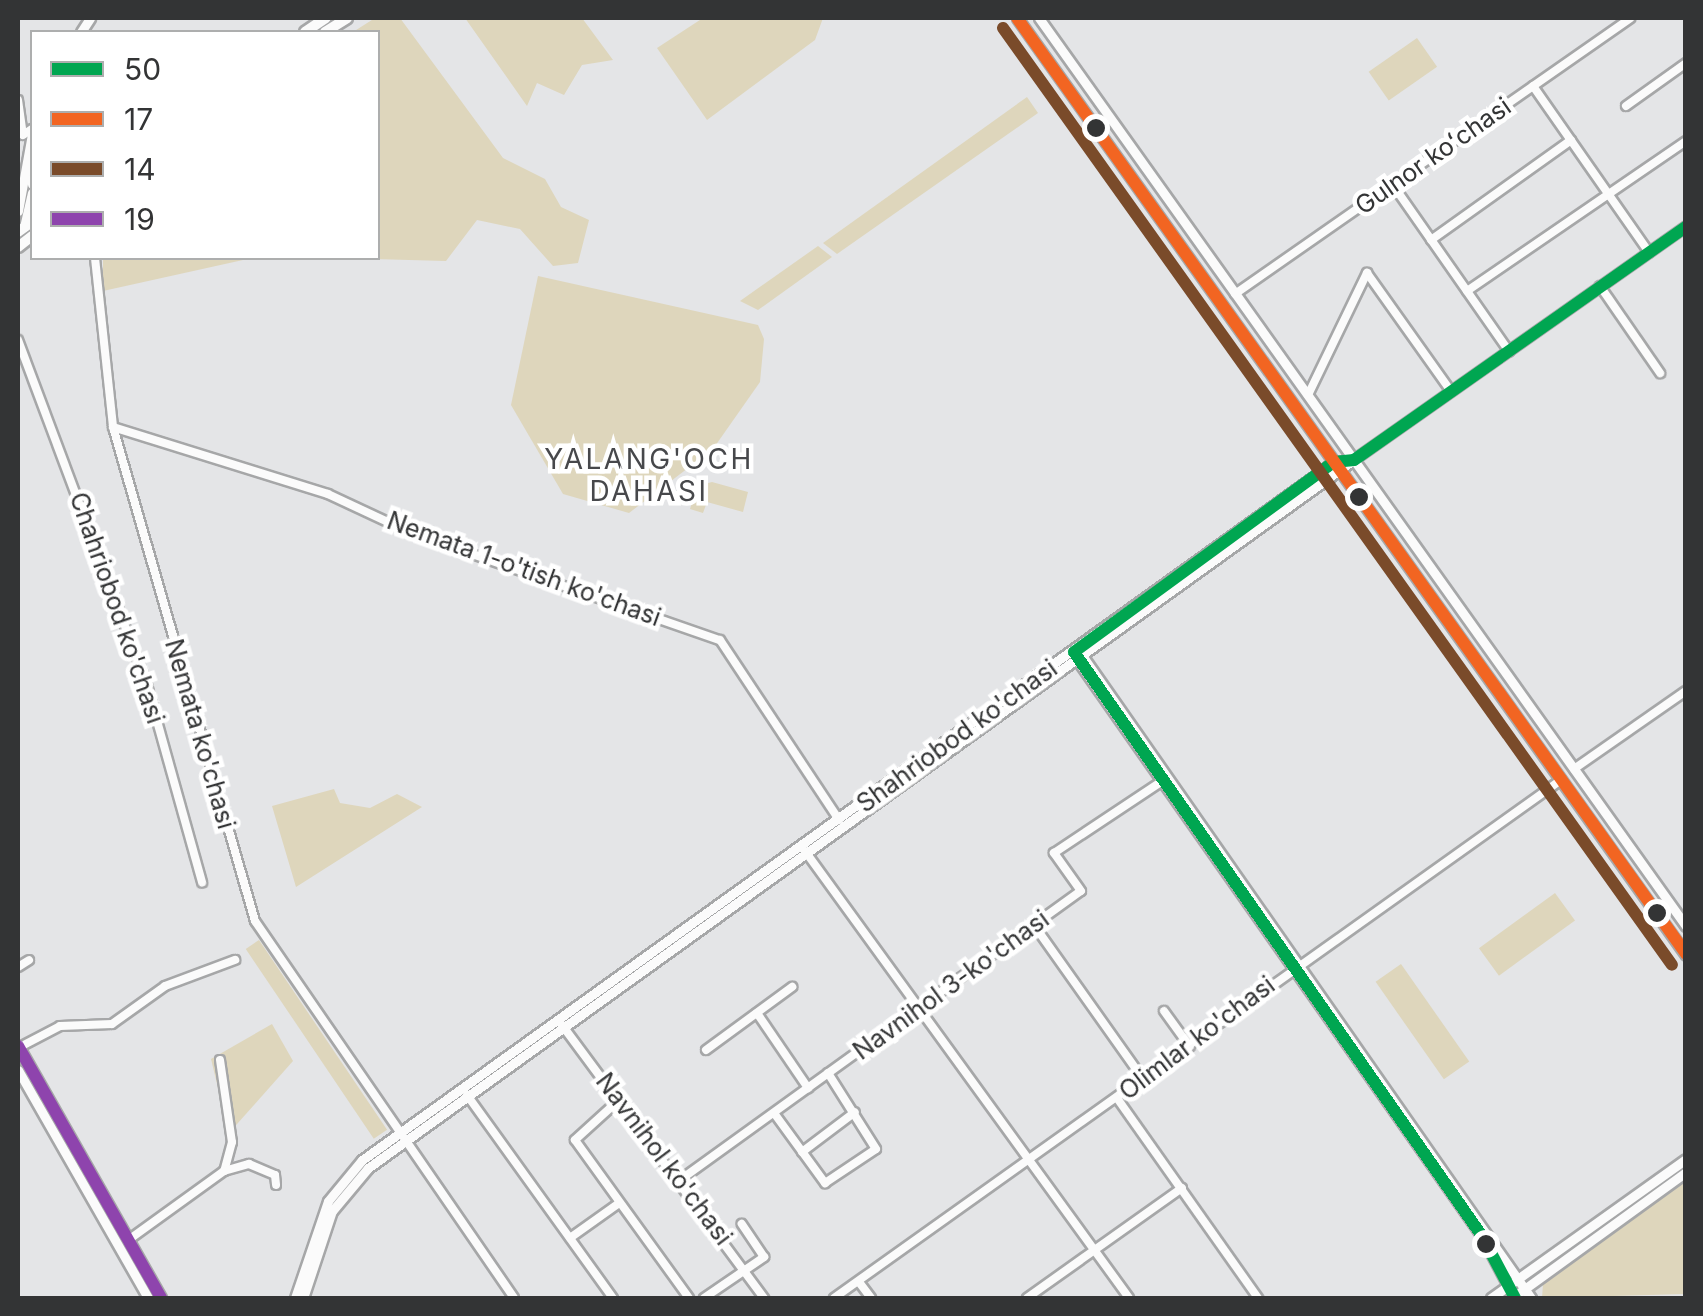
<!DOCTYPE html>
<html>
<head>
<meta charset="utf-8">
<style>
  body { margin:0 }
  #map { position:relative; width:1703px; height:1316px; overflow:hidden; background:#e4e5e7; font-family:Inter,sans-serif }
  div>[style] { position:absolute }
  .green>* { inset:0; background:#ded6bc; transform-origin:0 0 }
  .roads { filter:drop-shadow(2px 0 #a6a7a8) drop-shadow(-2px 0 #a6a7a8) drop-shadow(0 2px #a6a7a8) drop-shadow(0 -2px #a6a7a8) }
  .minor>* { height:8px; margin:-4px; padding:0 4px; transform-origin:4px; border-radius:4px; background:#fbfbfb }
  .major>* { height:9px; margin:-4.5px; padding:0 4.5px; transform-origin:4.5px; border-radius:4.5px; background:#fbfbfb }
  .highway>* { height:10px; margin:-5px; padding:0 5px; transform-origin:5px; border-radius:5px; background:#fbfbfb }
  .bus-1>* { height:12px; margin:-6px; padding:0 6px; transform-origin:6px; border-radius:6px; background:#00a651 }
  .bus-2>* { height:12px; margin:-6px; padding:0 6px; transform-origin:6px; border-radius:6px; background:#f26522 }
  .bus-3>* { height:12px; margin:-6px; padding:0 6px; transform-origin:6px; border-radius:6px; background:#7a4b2a }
  .bus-4>* { height:12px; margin:-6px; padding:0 6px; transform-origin:6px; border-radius:6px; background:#8e44ad }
  .dots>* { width:28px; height:28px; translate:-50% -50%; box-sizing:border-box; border:5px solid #fff; border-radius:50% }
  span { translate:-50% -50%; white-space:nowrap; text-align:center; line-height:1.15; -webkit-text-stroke:9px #fff; paint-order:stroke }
  .street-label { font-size:25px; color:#333435 }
  .neighbourhood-label { font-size:28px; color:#47484b; letter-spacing:2.5px }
  .frame { position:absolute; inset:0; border:20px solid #333435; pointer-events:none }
  .legend { position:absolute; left:30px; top:30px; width:350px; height:230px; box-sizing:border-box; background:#fff; border:2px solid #adaeae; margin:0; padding:12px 18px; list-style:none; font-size:30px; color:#333435 }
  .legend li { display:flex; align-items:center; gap:20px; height:50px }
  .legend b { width:50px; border:2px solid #adaeae }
</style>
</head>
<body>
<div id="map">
  <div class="green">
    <div style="clip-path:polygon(375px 18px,400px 18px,503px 158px,545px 179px,561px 207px,589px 220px,578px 263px,553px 266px,520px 229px,477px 220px,446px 261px,336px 258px,378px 258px,378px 32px,353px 32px)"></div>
    <div style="clip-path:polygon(465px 18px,582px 18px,613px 60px,582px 65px,564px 95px,537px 83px,527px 106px)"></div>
    <div style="clip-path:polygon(703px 18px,823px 18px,815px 40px,707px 120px,657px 48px)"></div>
    <div style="left:1417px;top:38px;width:35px;height:59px;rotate:55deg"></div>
    <div style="clip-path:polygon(1027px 97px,1038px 113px,837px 254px,823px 243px)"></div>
    <div style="clip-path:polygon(818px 246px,832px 257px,758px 310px,740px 301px)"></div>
    <div style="clip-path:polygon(103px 258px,252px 258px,103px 291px)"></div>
    <div style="clip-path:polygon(538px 276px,758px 325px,764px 339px,760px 382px,713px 449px,629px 513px,563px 494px,511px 405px)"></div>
    <div style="clip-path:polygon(712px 482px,748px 492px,743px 512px,707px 502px,703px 513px,690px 509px,697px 486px)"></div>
    <div style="clip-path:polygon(334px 789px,340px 803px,370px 808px,397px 794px,422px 807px,296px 887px,272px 806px)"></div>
    <div style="left:1555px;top:893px;width:34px;height:94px;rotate:54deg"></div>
    <div style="left:259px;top:940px;width:229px;height:16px;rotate:56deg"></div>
    <div style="left:1401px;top:964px;width:119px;height:31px;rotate:55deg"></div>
    <div style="clip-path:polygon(272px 1024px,293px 1061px,229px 1133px,211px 1059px)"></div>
    <div style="clip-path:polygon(1685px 1181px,1685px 1294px,1542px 1298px,1543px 1284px)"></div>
  </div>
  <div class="roads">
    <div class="minor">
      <div style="left:1533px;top:86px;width:203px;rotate:55.1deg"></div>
      <div style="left:18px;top:100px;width:35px;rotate:82deg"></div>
      <div style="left:23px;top:135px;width:11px;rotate:-34deg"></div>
      <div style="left:1626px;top:106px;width:74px;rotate:-35.6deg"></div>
      <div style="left:1393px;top:185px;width:203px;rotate:55.1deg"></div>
      <div style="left:1431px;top:240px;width:172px;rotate:-35.5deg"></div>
      <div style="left:95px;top:258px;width:170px;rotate:83.9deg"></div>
      <div style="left:113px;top:427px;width:514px;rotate:73.96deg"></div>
      <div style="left:255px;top:921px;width:457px;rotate:55.5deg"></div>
      <div style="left:1600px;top:286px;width:106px;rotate:55.4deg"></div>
      <div style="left:1467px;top:291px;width:265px;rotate:-34.4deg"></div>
      <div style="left:1235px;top:294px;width:482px;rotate:-34.9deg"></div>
      <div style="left:18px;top:340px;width:368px;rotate:69.5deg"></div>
      <div style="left:147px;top:685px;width:205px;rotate:74.4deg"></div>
      <div style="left:1308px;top:395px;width:136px;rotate:-64.2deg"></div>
      <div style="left:1367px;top:273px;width:145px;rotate:54.6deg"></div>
      <div style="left:113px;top:427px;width:225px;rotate:17.3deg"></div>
      <div style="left:328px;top:494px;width:89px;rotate:25.1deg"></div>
      <div style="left:409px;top:532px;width:329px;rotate:19.2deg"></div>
      <div style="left:720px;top:640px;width:216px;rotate:56.5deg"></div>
      <div style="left:1354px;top:460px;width:406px;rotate:-35.1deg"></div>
      <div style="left:1574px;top:769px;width:136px;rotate:-34.9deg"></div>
      <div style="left:805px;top:851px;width:552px;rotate:54.06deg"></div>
      <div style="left:1034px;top:925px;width:189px;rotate:54.7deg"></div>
      <div style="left:18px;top:967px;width:13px;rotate:-32deg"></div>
      <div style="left:1164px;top:1011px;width:44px;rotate:54.2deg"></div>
      <div style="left:757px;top:1013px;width:91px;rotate:55.8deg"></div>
      <div style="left:562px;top:1025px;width:340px;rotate:53.5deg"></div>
      <div style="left:18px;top:1048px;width:47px;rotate:-27.6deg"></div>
      <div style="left:60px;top:1026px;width:52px;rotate:-2.2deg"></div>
      <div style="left:112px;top:1024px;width:65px;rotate:-35.6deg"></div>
      <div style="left:165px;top:986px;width:75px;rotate:-20.4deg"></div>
      <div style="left:706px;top:1050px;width:107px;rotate:-36.2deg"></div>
      <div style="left:220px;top:1060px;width:83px;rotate:81.7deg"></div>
      <div style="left:232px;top:1142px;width:30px;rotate:105deg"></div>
      <div style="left:467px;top:1095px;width:250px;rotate:54.3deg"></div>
      <div style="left:1117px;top:1098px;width:245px;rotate:54.8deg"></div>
      <div style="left:620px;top:1099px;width:61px;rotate:137.7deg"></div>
      <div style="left:575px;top:1140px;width:195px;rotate:54.2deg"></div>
      <div style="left:774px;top:1113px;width:87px;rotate:53.9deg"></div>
      <div style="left:825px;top:1183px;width:61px;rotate:-33.7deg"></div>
      <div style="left:876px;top:1149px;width:90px;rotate:-122.3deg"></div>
      <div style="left:802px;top:1152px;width:66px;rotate:-37deg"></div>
      <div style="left:680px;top:1180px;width:494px;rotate:-35.8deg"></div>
      <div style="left:1081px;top:891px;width:47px;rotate:-125.4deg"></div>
      <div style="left:1054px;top:853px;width:128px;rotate:-33.6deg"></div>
      <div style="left:570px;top:1238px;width:60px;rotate:-35.5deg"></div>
      <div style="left:127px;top:1241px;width:120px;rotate:-35.8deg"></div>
      <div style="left:224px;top:1171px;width:26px;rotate:-16deg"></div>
      <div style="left:249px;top:1164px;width:28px;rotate:23deg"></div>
      <div style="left:275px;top:1175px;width:10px;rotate:84deg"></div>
      <div style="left:859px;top:1282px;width:20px;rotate:53deg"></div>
      <div style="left:704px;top:1298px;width:73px;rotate:-34.3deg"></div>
      <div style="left:764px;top:1257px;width:40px;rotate:-124deg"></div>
      <div style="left:834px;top:1298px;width:893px;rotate:-35.47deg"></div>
      <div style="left:1027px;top:1298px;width:190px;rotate:-35.4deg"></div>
    </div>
    <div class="major">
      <div style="left:1017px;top:18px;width:1151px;rotate:54.47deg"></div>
      <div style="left:1039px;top:18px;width:1115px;rotate:54.53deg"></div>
      <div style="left:81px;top:32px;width:17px;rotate:-57deg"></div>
      <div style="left:32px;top:171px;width:13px;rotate:90deg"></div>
      <div style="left:18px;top:211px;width:78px;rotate:-79.7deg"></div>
      <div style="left:24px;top:227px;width:35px;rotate:-77deg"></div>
      <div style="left:1081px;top:654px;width:786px;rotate:55.06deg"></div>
      <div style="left:1076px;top:658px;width:706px;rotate:54.91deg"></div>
      <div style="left:1482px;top:1236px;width:70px;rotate:62deg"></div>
      <div style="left:18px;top:1046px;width:290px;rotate:60.4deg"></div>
      <div style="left:18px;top:1070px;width:262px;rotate:60.3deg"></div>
      <div style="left:295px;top:1298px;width:102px;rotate:-71.2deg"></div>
      <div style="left:328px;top:1201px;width:53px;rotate:-50.3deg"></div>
      <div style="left:362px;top:1160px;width:1197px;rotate:-35.68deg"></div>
      <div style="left:1334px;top:462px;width:20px;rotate:-6deg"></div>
      <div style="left:303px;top:1298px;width:92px;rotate:-71.6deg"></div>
      <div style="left:332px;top:1211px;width:56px;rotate:-50.1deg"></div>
      <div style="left:368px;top:1168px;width:1212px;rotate:-35.7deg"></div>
      <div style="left:1491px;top:1298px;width:239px;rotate:-35.5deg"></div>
      <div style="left:1512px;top:1298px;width:215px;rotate:-35.9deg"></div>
    </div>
    <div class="highway">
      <div style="left:305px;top:32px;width:25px;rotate:-34deg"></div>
      <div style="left:325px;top:32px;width:26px;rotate:-32deg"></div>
      <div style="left:18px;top:232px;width:17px;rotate:-36deg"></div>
      <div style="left:18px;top:247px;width:18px;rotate:-38deg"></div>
    </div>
  </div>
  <div class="bus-1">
    <div style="left:1515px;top:1298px;width:70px;rotate:-118deg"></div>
    <div style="left:1482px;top:1236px;width:712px;rotate:-124.94deg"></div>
    <div style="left:1074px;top:652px;width:322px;rotate:-36.2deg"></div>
    <div style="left:1334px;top:462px;width:20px;rotate:-6deg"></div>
    <div style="left:1354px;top:460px;width:406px;rotate:-35.1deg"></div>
  </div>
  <div class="bus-2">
    <div style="left:1017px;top:18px;width:1151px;rotate:54.44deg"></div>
  </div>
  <div class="bus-3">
    <div style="left:1003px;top:28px;width:1151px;rotate:54.47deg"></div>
  </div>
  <div class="bus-4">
    <div style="left:18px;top:1046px;width:290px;rotate:60.4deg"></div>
  </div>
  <div class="dots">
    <div style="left:1096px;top:128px;background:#333435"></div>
    <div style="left:1359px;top:497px;background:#333435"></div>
    <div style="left:1657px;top:913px;background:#333435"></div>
    <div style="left:1486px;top:1244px;background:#333435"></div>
  </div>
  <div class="street-label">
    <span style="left:1433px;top:156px;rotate:-35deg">Gulnor koʻchasi</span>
    <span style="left:524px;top:569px;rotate:20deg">Nemata 1-o'tish ko'chasi</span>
    <span style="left:117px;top:608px;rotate:71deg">Chahriobod ko'chasi</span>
    <span style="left:200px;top:734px;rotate:74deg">Nemata ko'chasi</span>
    <span style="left:957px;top:736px;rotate:-36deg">Shahriobod ko'chasi</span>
    <span style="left:951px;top:985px;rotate:-36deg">Navnihol 3-ko'chasi</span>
    <span style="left:1197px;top:1038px;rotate:-37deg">Olimlar ko'chasi</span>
    <span style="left:664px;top:1159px;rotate:53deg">Navnihol ko'chasi</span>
  </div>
  <div class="neighbourhood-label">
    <span style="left:649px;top:475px">YALANG'OCH<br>DAHASI</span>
  </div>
  <div class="frame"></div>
  <ul class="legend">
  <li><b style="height:12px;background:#00a651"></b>50</li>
  <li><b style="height:12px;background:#f26522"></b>17</li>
  <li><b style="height:12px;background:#7a4b2a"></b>14</li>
  <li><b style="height:12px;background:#8e44ad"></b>19</li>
  </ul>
</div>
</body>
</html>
